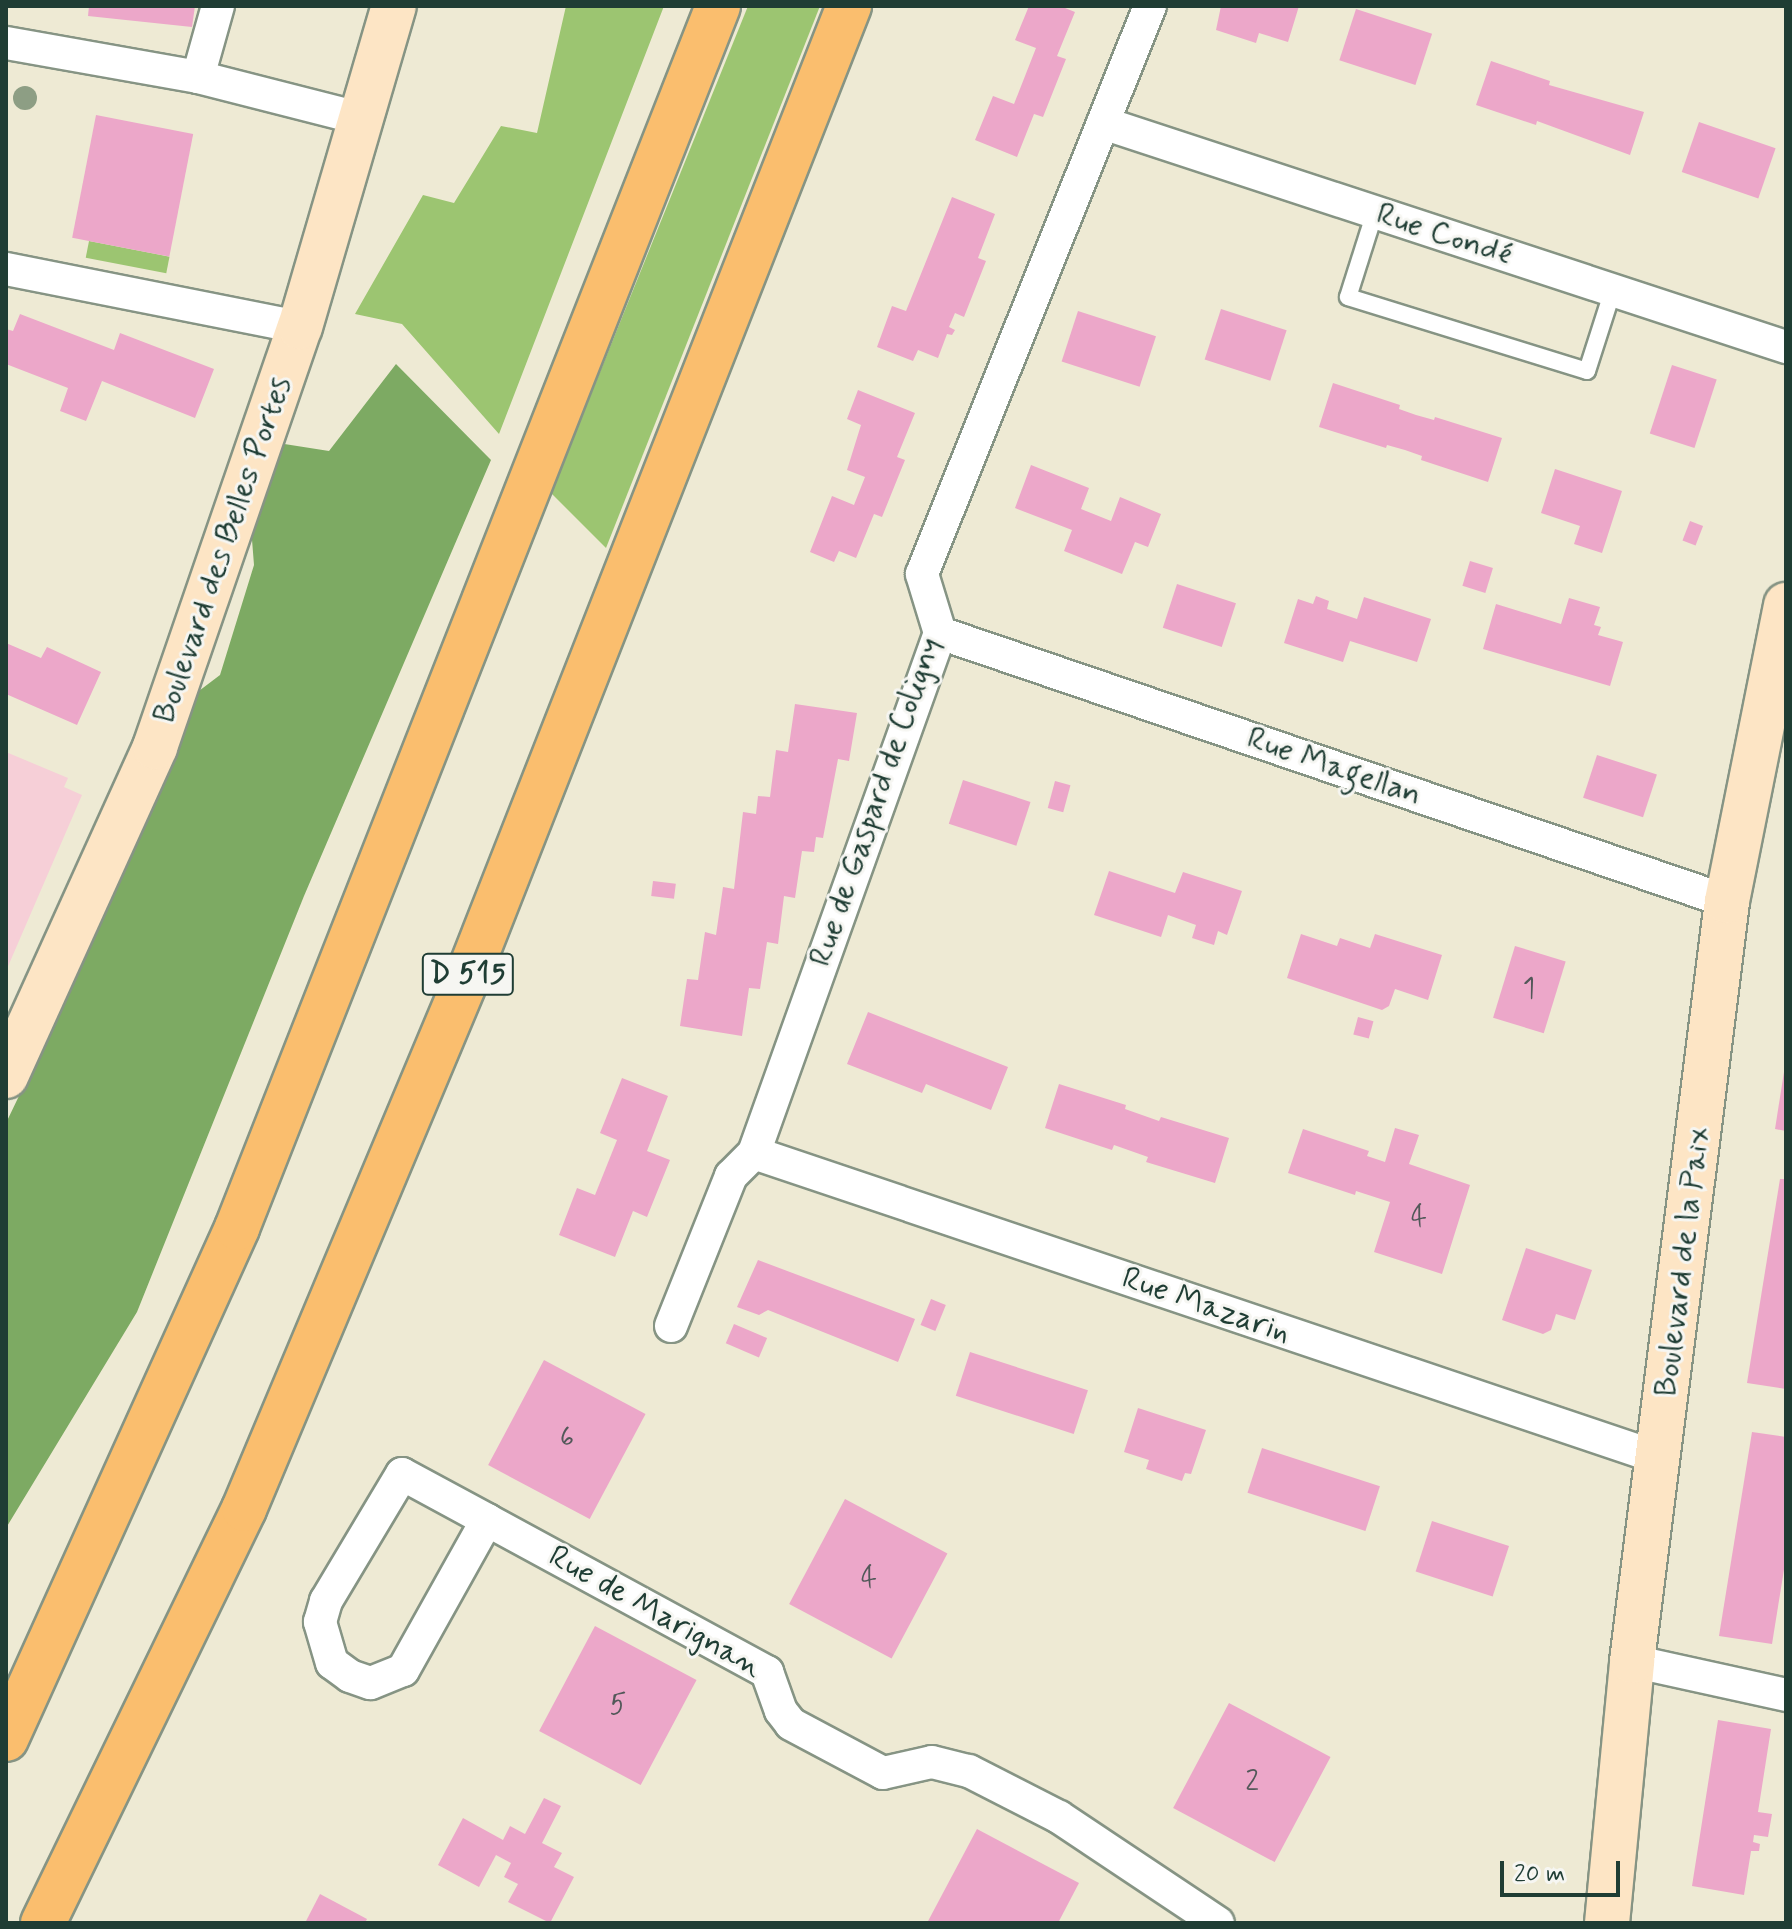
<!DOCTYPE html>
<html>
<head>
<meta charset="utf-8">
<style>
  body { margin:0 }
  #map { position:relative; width:1792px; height:1929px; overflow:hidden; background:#eeead4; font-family:Mynerve,sans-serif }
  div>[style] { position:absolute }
  .built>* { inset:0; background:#f6cfd7 }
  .green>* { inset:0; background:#9cc571; transform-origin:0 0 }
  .forest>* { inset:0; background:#7daa63 }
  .building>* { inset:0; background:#eca7c9; transform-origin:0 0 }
  .roads { filter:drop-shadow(2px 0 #869484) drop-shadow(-2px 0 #869484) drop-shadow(0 2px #869484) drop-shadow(0 -2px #869484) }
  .lane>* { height:16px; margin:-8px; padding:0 8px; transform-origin:8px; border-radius:8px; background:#fff }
  .street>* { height:32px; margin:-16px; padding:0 16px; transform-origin:16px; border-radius:16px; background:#fff }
  .secondary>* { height:44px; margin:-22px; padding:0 22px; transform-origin:22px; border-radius:22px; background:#fde5c5 }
  .highway>* { height:44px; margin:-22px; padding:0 22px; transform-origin:22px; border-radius:22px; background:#fabe6e }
  .trees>* { width:24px; height:24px; margin:-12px; border-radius:50%; background:#8d9e84 }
  span { translate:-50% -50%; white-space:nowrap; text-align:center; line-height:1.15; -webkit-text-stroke:6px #f6f6f2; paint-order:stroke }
  .number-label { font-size:28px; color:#525859 }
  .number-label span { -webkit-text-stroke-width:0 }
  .shield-label span { padding:2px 6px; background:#f6f6f2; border:2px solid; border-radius:6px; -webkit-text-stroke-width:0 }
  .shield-label { font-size:30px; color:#1f3d34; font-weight:700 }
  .street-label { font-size:32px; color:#1f3d34 }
  .frame { position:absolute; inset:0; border:8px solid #1f3d34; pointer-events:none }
  .scale { position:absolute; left:1500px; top:1861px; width:120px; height:36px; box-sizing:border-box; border:4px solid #1f3d34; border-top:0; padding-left:10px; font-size:24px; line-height:28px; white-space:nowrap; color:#1f3d34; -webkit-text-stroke:6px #f6f6f2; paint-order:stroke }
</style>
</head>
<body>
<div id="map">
  <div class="built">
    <div style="clip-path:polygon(6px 752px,68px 778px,64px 787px,82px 795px,6px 971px)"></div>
  </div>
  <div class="green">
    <div style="clip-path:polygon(566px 6px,664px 6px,499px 434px,402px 324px,355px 314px,423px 195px,454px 203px,501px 126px,537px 133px)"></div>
    <div style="clip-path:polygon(748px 6px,820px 6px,606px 548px,551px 493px)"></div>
    <div style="left:89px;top:241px;width:82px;height:17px;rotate:11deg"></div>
  </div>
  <div class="forest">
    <div style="clip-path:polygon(396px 364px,491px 460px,304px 896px,137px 1312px,6px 1528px,6px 1123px,90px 948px,187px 700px,220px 675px,254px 565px,251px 527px,278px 443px,329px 451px)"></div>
  </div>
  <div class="building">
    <div style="clip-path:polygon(89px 6px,195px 6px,192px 27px,88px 16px)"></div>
    <div style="clip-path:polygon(1029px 6px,1060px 6px,1075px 12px,1057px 56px,1066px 59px,1043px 117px,1034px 114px,1017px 157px,975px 140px,993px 96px,1014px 104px,1036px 48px,1015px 40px)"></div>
    <div style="clip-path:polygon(1221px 6px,1299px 6px,1288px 42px,1259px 33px,1256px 43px,1216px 30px)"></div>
    <div style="left:1356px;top:9px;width:80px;height:54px;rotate:18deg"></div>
    <div style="clip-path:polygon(1491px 61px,1550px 81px,1549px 85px,1644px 112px,1630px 155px,1537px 121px,1536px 125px,1476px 105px)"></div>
    <div style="left:96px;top:115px;width:99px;height:125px;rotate:11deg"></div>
    <div style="left:1699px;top:122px;width:81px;height:53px;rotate:19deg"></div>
    <div style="clip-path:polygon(952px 197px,995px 214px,978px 258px,986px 261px,964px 317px,955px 313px,949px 327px,955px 330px,952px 335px,947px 334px,938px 358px,918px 350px,913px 361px,877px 347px,892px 306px,906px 311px)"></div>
    <div style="left:1221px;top:309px;width:69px;height:53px;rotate:18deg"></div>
    <div style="left:1078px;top:311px;width:82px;height:53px;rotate:18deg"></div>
    <div style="clip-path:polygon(20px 314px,114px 350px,120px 333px,214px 369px,195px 418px,102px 381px,86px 421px,60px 411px,68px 388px,6px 364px,6px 329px,13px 331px)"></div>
    <div style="left:1672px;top:365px;width:47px;height:72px;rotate:18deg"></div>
    <div style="clip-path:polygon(1333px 383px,1400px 405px,1399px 409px,1416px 415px,1434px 420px,1435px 417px,1502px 438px,1488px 482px,1421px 460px,1422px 456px,1405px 450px,1387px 445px,1386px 448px,1319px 427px)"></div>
    <div style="clip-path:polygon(858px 390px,915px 413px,897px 457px,905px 460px,882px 517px,874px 514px,856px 558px,839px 551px,834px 562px,810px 552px,832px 496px,854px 505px,865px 477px,847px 470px,861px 425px,847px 419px)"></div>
    <div style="clip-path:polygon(1031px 465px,1089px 488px,1081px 509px,1111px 521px,1120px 497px,1161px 514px,1148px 547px,1135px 542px,1122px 574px,1064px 551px,1072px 530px,1015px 508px)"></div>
    <div style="clip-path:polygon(1555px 469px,1622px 491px,1602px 553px,1574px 544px,1580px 526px,1541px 513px)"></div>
    <div style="left:1690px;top:521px;width:14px;height:21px;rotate:21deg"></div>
    <div style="left:1470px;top:561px;width:24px;height:26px;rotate:17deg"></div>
    <div style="left:1177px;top:584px;width:62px;height:46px;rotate:18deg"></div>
    <div style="clip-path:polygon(1316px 596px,1329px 601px,1327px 609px,1357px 619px,1364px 597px,1431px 619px,1417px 662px,1350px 641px,1343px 662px,1284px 643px,1298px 599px,1313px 604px)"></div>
    <div style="clip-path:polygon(1569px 598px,1600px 607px,1594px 625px,1601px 627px,1598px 635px,1623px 642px,1610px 686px,1483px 649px,1496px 604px,1561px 624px)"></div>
    <div style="clip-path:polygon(6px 643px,41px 658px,47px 647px,101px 672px,77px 725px,6px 694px)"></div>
    <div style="clip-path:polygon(795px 704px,857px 713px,849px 761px,838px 759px,823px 838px,816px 837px,814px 852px,802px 851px,795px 898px,784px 896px,778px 944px,767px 942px,760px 989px,749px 988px,742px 1036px,680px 1026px,687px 979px,698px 980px,705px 932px,716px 935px,723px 887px,734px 889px,743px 812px,756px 814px,758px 796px,770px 797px,776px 750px,788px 752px)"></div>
    <div style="left:1597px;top:755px;width:63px;height:45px;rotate:18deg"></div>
    <div style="left:963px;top:780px;width:71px;height:46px;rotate:18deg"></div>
    <div style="left:1055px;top:781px;width:16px;height:28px;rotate:15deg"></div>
    <div style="clip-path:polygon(1109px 871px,1175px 893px,1183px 872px,1242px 891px,1227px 935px,1218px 931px,1214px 945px,1192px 938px,1196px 925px,1168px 915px,1161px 937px,1094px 915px)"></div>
    <div style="left:653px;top:881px;width:23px;height:15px;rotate:7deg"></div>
    <div style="clip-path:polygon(1301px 934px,1337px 946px,1340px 938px,1370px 948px,1375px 934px,1442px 955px,1428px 1000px,1395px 989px,1389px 1006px,1382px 1010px,1287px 978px)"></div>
    <div style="left:1515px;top:946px;width:53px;height:75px;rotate:17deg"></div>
    <div style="clip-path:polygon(868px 1012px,1008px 1067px,991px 1110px,926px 1084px,922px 1093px,847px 1064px)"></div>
    <div style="left:1358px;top:1017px;width:16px;height:18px;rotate:15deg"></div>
    <div style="clip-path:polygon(1784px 1072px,1786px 1072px,1786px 1131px,1775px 1129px)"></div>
    <div style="clip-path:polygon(622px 1078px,668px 1096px,647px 1151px,670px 1160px,647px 1217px,633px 1211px,615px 1257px,559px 1235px,577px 1188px,595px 1195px,617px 1140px,600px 1133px)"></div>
    <div style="clip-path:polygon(1059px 1084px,1126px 1105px,1125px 1109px,1159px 1121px,1161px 1117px,1229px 1138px,1215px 1183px,1146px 1162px,1148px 1157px,1114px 1145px,1112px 1150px,1045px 1128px)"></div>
    <div style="clip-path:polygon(1395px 1128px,1419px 1135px,1409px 1164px,1470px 1185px,1442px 1274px,1374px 1252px,1390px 1202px,1356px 1191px,1355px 1195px,1288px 1173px,1303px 1129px,1369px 1151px,1367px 1156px,1385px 1162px)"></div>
    <div style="clip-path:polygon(1780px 1179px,1786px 1179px,1786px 1389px,1747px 1383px)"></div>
    <div style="clip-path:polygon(1526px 1248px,1592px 1270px,1575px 1320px,1556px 1314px,1551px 1330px,1543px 1334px,1502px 1320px)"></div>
    <div style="clip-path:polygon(758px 1260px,915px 1319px,898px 1362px,768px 1310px,759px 1315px,737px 1307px)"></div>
    <div style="left:931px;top:1299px;width:16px;height:28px;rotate:22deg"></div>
    <div style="left:734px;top:1324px;width:36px;height:21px;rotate:23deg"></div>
    <div style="left:970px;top:1352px;width:124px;height:46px;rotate:18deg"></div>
    <div style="left:544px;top:1360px;width:115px;height:119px;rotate:28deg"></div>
    <div style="clip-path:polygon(1138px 1408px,1206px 1430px,1191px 1474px,1185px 1473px,1182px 1481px,1146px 1469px,1149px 1460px,1124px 1452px)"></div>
    <div style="clip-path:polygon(1752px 1432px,1786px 1437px,1786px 1557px,1772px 1644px,1719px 1636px)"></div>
    <div style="left:1262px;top:1448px;width:124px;height:47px;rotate:18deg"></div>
    <div style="left:845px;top:1499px;width:116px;height:119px;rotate:28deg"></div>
    <div style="left:1432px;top:1521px;width:81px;height:53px;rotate:18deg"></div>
    <div style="left:595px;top:1626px;width:115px;height:119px;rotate:28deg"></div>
    <div style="left:1229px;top:1703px;width:115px;height:119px;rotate:28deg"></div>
    <div style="clip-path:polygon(1718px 1720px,1771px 1729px,1758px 1812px,1772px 1814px,1768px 1837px,1754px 1835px,1753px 1842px,1760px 1844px,1759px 1851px,1751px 1851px,1744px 1895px,1692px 1886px)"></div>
    <div style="clip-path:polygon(544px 1798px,561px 1806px,542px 1843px,562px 1853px,554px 1867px,574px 1877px,550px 1923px,508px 1902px,518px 1884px,504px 1877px,511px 1863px,496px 1855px,479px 1887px,438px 1865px,463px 1818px,503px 1840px,510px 1826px,525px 1834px)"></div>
    <div style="clip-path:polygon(977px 1829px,1079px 1883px,1058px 1923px,927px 1923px)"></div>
    <div style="clip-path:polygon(320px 1894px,367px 1919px,365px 1923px,305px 1923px)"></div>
  </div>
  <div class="roads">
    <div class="lane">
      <div style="left:1375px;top:212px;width:89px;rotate:107.6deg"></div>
      <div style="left:1348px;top:297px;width:250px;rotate:17.2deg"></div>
      <div style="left:1587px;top:371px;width:85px;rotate:-72.2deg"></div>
    </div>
    <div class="street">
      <div style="left:6px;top:43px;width:195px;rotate:10deg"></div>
      <div style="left:198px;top:77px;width:170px;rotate:14.3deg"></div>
      <div style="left:198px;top:77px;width:74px;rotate:-74.3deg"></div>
      <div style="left:1103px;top:123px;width:719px;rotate:18.16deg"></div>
      <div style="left:6px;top:269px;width:300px;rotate:11.2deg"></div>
      <div style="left:940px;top:633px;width:831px;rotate:18.81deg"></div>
      <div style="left:754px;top:1153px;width:955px;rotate:18.62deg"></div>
      <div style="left:671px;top:1326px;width:162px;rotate:-68.2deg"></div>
      <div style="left:731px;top:1176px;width:33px;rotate:-45deg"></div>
      <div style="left:754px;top:1153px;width:552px;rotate:-70.32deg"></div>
      <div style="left:940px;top:633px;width:62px;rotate:-107deg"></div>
      <div style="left:922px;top:574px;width:612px;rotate:-68.13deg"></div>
      <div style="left:487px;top:1520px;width:172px;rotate:119.2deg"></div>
      <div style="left:403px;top:1670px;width:35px;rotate:158deg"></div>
      <div style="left:370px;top:1683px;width:21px;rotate:-161deg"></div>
      <div style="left:350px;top:1676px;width:22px;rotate:-144deg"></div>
      <div style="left:332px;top:1663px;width:43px;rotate:-106.3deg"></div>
      <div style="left:320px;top:1622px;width:22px;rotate:-74deg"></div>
      <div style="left:326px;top:1601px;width:148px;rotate:-59.1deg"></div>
      <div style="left:402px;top:1474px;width:97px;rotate:28.4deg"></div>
      <div style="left:487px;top:1520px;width:319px;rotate:28.5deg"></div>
      <div style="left:767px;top:1672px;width:41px;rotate:70.3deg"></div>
      <div style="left:781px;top:1711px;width:16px;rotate:52deg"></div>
      <div style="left:791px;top:1724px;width:104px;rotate:28deg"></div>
      <div style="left:883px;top:1773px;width:50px;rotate:-12.7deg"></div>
      <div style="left:932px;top:1762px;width:38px;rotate:14deg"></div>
      <div style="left:969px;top:1771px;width:101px;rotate:27.1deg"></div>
      <div style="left:1059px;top:1817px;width:191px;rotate:33.7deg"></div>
      <div style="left:1632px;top:1661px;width:158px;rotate:12.4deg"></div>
    </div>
    <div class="secondary">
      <div style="left:6px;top:1076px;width:361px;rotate:-65.6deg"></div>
      <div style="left:155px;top:747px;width:444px;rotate:-71deg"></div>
      <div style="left:300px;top:327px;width:334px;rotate:-73.7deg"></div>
      <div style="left:1607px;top:1923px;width:263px;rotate:-84.5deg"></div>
      <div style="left:1632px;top:1661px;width:766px;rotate:-82.87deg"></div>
      <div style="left:1727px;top:901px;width:302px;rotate:-78.7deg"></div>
    </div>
    <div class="highway">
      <div style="left:6px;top:1739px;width:561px;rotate:-65.67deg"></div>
      <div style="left:237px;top:1228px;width:1313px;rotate:-68.51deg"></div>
      <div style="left:43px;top:1923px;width:460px;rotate:-64.1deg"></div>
      <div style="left:244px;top:1509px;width:587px;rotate:-67.24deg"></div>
      <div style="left:471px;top:968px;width:1034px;rotate:-68.55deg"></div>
    </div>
  </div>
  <div class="trees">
    <div style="left:25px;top:98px"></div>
  </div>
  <div class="number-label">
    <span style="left:1529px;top:990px">1</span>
    <span style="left:1419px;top:1218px">4</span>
    <span style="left:567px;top:1439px">6</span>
    <span style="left:869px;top:1579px">4</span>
    <span style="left:618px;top:1706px">5</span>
    <span style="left:1252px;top:1783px">2</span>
  </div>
  <div class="shield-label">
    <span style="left:468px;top:974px">D 515</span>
  </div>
  <div class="street-label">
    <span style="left:1444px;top:235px;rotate:18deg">Rue Condé</span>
    <span style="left:223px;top:550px;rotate:-71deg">Boulevard des Belles Portes</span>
    <span style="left:1334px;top:767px;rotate:19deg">Rue Magellan</span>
    <span style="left:876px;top:802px;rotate:-71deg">Rue de Gaspard de Coligny</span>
    <span style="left:1683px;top:1262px;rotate:-83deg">Boulevard de la Paix</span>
    <span style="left:1206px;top:1306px;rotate:19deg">Rue Mazarin</span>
    <span style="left:655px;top:1612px;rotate:29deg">Rue de Marignan</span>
  </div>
  <div class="frame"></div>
  <div class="scale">20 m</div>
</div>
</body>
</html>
